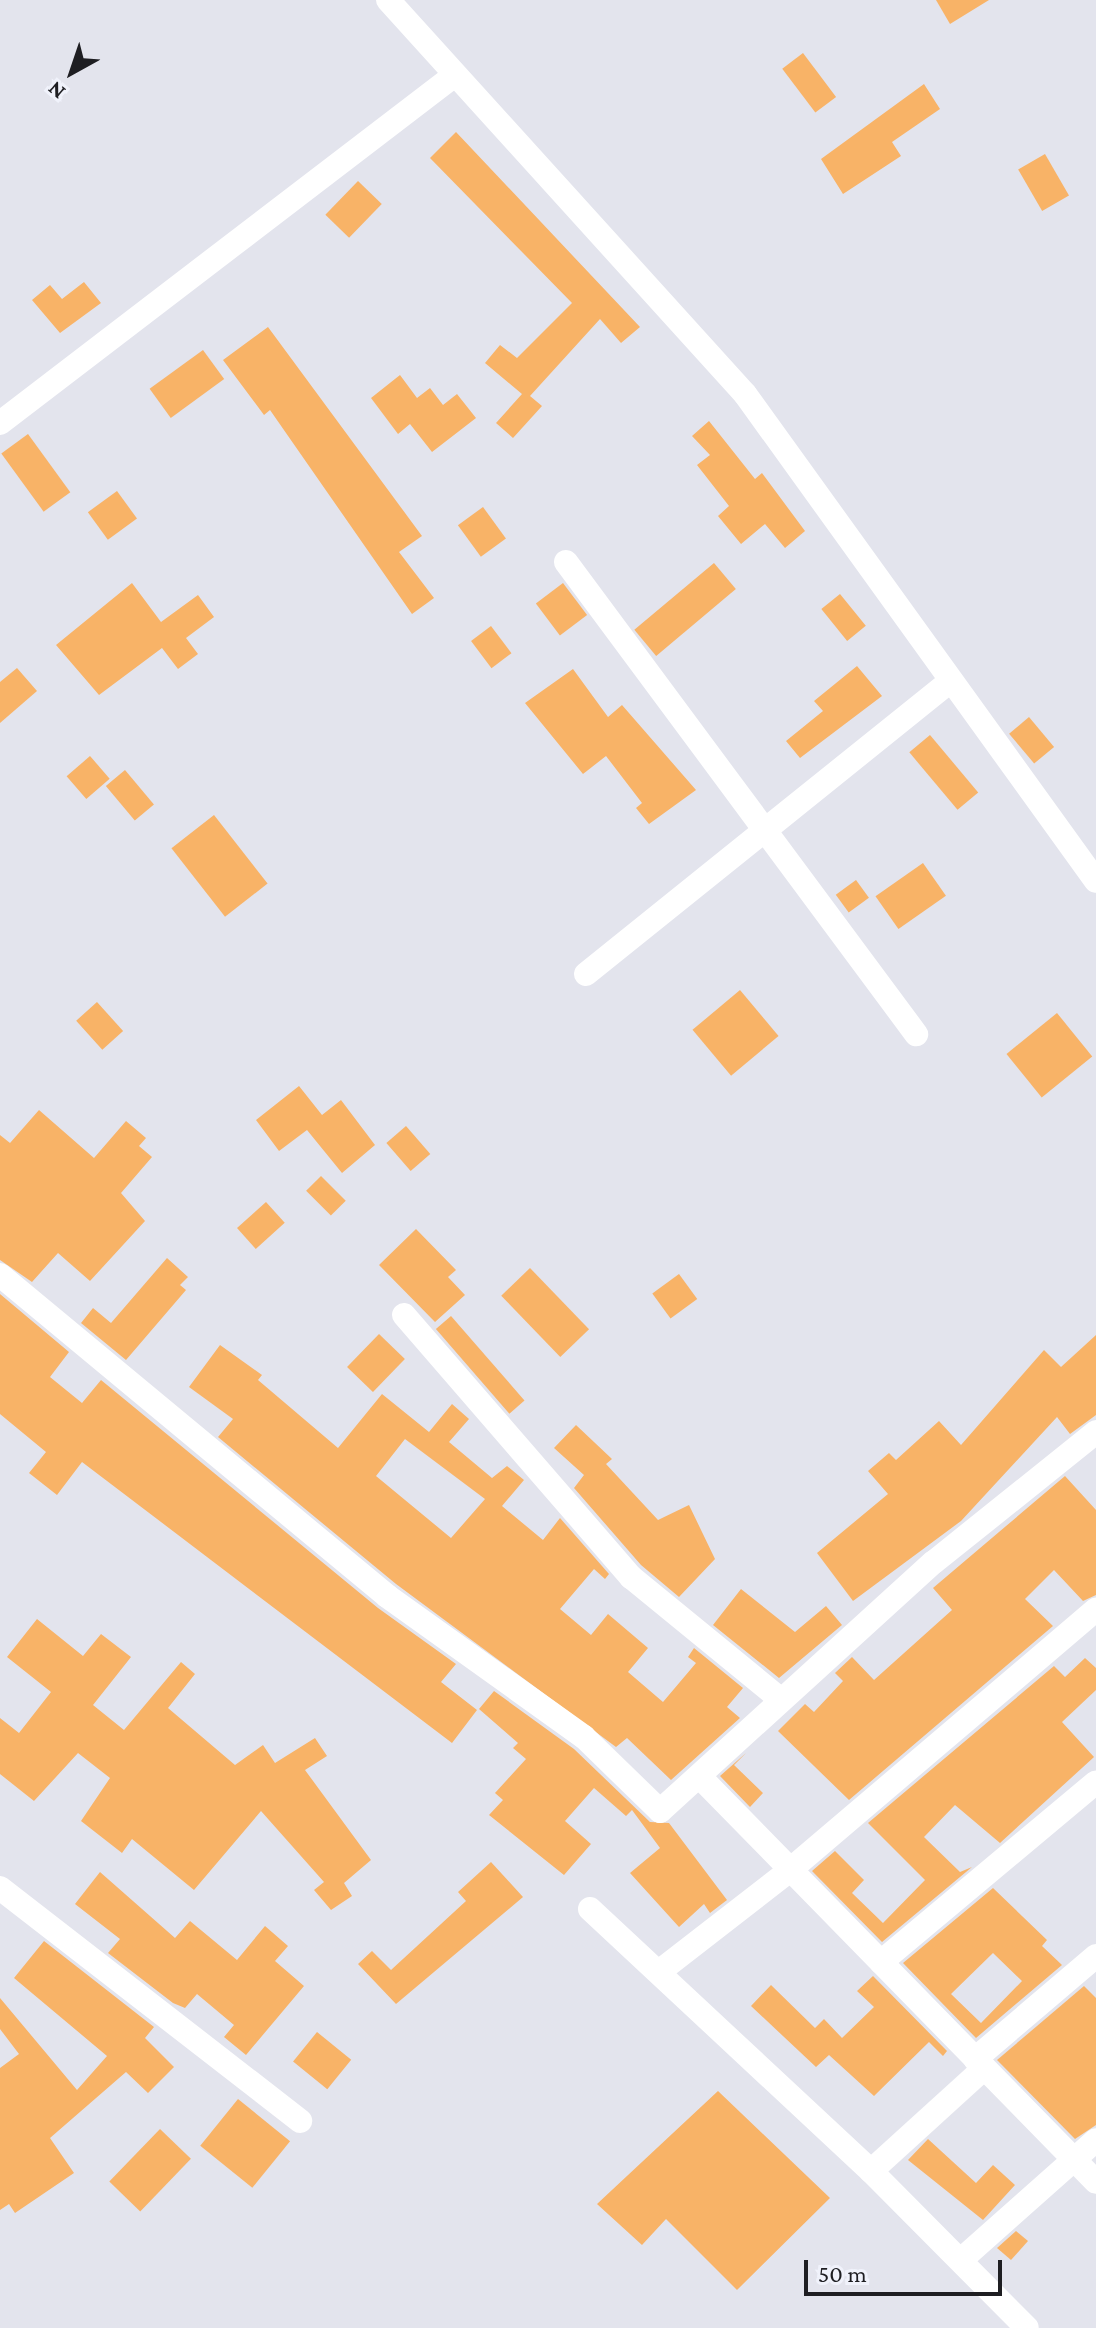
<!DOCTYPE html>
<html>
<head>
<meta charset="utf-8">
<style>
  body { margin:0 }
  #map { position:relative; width:1096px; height:2328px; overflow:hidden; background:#e3e4ed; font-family:"Crimson Pro",serif }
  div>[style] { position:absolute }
  .building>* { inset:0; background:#f8b367; transform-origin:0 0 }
  .minor>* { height:24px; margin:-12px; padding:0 12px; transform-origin:12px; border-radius:12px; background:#fff }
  span { translate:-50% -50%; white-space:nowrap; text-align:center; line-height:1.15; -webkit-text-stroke:6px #f0f2fb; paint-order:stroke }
  .north { position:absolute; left:32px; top:32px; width:80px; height:80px; -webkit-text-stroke:6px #f0f2fb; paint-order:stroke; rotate:220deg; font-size:22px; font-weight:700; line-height:32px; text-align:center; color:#1e1e22 }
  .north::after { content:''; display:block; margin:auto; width:28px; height:36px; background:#1e1e22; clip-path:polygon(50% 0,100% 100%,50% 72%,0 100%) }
  .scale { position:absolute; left:804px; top:2260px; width:198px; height:36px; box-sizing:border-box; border:4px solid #1e1e22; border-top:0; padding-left:10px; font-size:24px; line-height:28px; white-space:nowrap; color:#1e1e22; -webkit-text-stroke:6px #f0f2fb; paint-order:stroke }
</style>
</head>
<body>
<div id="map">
  <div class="building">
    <div style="clip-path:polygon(936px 0,989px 0,950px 24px)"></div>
    <div style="left:803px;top:53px;width:55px;height:26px;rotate:53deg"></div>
    <div style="clip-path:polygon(924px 84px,940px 109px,892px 142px,901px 156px,843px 194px,821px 159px)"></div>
    <div style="clip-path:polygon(456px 132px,640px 327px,621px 343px,600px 319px,530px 396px,542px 406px,513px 438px,496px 423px,522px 394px,485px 363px,500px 345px,517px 358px,572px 303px,430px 158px)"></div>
    <div style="left:1045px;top:154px;width:48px;height:31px;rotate:60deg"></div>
    <div style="left:358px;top:181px;width:33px;height:47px;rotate:44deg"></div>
    <div style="clip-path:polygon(84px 282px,101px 303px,60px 333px,32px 300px,50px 285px,62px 299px)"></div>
    <div style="clip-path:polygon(268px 327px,422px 536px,399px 552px,434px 598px,412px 614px,270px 410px,264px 415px,223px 360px)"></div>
    <div style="left:203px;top:350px;width:36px;height:66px;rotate:54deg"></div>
    <div style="clip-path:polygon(400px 375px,417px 398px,430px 388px,443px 405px,457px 394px,476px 418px,432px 452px,410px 424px,398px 434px,371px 398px)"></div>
    <div style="clip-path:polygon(709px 421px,755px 479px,762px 473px,805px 531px,785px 548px,765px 524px,741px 544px,718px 516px,729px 506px,697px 465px,710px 455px,692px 436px)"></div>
    <div style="left:28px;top:434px;width:72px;height:33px;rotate:54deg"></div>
    <div style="left:117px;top:491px;width:34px;height:36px;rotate:54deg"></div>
    <div style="left:483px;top:507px;width:39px;height:31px;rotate:54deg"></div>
    <div style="left:714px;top:563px;width:34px;height:104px;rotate:50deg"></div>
    <div style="clip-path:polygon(132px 583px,161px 622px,198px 595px,214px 617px,186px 638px,198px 654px,178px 669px,162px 648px,99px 695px,56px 645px)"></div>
    <div style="left:563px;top:583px;width:40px;height:34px;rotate:53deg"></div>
    <div style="left:840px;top:594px;width:41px;height:24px;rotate:51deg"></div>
    <div style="left:491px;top:626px;width:34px;height:25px;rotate:53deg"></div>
    <div style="clip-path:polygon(857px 666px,882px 696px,800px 758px,786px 741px,823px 711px,814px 701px)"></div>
    <div style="clip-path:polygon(17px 668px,37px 691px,0 723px,0 682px)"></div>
    <div style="clip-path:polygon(573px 669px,608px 717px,622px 705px,696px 790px,649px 824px,636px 808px,642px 803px,606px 756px,583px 774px,525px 703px)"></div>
    <div style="left:1029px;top:717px;width:39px;height:26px;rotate:50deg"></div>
    <div style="left:930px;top:735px;width:75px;height:27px;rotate:50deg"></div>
    <div style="left:90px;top:756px;width:30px;height:31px;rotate:49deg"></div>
    <div style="left:125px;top:770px;width:45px;height:25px;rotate:50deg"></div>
    <div style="left:214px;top:815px;width:87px;height:54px;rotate:52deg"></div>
    <div style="left:923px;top:863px;width:40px;height:58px;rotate:55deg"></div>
    <div style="left:856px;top:880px;width:22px;height:25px;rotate:54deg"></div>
    <div style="left:740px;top:990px;width:60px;height:62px;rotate:50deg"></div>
    <div style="left:97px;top:1002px;width:39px;height:28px;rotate:48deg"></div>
    <div style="left:1057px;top:1013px;width:56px;height:65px;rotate:51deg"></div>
    <div style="clip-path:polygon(299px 1086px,322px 1115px,341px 1100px,375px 1145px,342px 1173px,307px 1130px,279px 1151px,256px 1120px)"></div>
    <div style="clip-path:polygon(39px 1110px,94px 1158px,126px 1121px,146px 1138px,139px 1146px,152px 1157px,121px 1193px,145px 1221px,90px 1281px,58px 1253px,32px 1282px,0 1260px,0 1135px,10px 1143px)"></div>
    <div style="left:406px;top:1126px;width:37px;height:26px;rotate:49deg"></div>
    <div style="left:321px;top:1176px;width:35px;height:21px;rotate:45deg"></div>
    <div style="left:266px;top:1202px;width:28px;height:39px;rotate:48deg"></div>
    <div style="clip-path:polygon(416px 1229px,456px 1270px,448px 1277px,465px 1295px,435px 1322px,379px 1265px)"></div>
    <div style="clip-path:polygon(167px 1258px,188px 1277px,180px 1285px,186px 1290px,126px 1360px,81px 1323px,93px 1308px,111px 1323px)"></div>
    <div style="left:530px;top:1268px;width:85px;height:40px;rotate:46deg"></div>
    <div style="left:679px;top:1274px;width:31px;height:33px;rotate:54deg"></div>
    <div style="clip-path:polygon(0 1294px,69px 1352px,50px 1377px,82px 1403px,101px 1380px,378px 1608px,456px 1664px,441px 1682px,477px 1710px,452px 1743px,82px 1462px,57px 1495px,29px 1473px,46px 1452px,0 1414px)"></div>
    <div style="left:451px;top:1316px;width:112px;height:20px;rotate:49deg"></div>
    <div style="left:379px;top:1334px;width:36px;height:46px;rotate:44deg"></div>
    <div style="clip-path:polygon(1096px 1335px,1096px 1415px,1070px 1434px,1057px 1417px,961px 1521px,853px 1601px,817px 1553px,888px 1494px,868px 1471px,889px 1453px,896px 1460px,939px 1421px,961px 1445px,1044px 1350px,1061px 1367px)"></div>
    <div style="clip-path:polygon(evenodd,220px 1345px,262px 1375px,258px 1380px,338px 1448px,382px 1394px,429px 1432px,452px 1404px,469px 1419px,449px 1442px,492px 1478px,507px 1466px,524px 1480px,502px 1506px,543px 1540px,560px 1518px,609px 1574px,605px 1579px,594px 1569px,560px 1609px,591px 1635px,608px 1614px,648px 1648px,628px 1672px,663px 1702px,696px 1663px,688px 1657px,694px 1648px,743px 1688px,727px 1707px,740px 1718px,671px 1780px,627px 1738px,616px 1747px,396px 1584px,218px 1437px,233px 1419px,189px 1387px,220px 1345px,405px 1439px,485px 1499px,451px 1538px,376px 1476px,405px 1439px)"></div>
    <div style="clip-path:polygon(576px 1425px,612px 1459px,606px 1464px,658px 1520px,689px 1505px,715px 1559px,679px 1597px,641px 1565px,574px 1488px,584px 1475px,554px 1448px)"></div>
    <div style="clip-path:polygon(1065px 1476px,1096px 1510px,1096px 1595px,1083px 1601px,1054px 1570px,1025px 1599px,1053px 1626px,849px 1800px,778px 1731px,805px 1704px,814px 1712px,843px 1681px,835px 1673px,852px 1657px,874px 1680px,952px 1610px,933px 1588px)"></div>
    <div style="clip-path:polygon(741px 1589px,795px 1632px,826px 1606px,842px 1625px,779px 1678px,713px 1625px)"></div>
    <div style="clip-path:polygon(37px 1619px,83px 1656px,101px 1634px,131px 1657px,93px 1705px,124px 1730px,181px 1662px,195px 1674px,168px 1708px,235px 1765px,263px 1745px,275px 1763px,315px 1738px,327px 1756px,305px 1770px,371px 1860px,344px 1883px,352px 1896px,331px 1910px,314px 1890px,324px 1882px,261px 1811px,194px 1890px,132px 1839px,122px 1853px,81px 1821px,110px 1778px,78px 1753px,34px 1801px,0 1774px,0 1718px,19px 1733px,51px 1692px,7px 1657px)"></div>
    <div style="clip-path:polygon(1085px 1658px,1096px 1668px,1096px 1690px,1062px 1722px,1094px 1757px,1000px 1843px,955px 1805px,924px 1837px,960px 1872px,972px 1867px,882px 1942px,812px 1871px,835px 1851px,864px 1880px,852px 1893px,883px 1923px,925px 1880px,868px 1823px,1054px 1666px,1065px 1677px)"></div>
    <div style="clip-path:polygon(494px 1691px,574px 1749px,650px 1822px,669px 1823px,727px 1900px,710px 1913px,704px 1904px,679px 1927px,630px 1873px,660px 1848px,632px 1810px,626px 1816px,594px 1788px,565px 1821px,591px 1844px,564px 1875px,489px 1815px,503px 1800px,495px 1793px,526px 1759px,513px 1748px,518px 1743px,479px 1709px)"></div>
    <div style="clip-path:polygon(746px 1753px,734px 1765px,763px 1793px,750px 1807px,720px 1776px)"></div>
    <div style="clip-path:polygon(491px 1862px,523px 1897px,396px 2004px,358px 1964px,372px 1951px,391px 1970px,466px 1901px,458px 1892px)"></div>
    <div style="clip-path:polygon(100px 1872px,175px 1938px,190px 1921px,237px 1960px,265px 1926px,288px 1946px,275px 1961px,304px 1986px,246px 2055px,224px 2037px,234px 2025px,197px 1994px,185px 2008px,173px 2003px,108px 1953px,120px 1939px,75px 1904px)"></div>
    <div style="clip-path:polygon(evenodd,993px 1888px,1047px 1940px,1042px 1946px,1062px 1965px,976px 2038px,903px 1963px,993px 1888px,993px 1953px,1022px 1981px,981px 2023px,951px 1994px,993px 1953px)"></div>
    <div style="clip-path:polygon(44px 1941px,154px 2027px,145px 2038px,174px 2067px,148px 2093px,126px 2072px,50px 2138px,74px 2173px,15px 2213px,9px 2204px,0 2210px,0 2068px,19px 2054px,0 2029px,0 1998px,77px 2090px,107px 2056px,14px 1978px)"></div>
    <div style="clip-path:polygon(873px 1976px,947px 2051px,943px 2056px,929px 2042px,874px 2096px,829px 2055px,816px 2067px,751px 2006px,771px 1985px,815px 2028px,824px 2019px,842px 2038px,874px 2007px,857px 1991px)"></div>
    <div style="clip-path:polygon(1084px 1986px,1096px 1998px,1096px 2125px,1075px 2139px,997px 2060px)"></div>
    <div style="left:317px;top:2032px;width:44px;height:38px;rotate:39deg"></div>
    <div style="clip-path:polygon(718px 2091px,830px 2198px,737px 2290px,666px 2219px,642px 2245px,597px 2204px)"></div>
    <div style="left:238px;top:2099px;width:67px;height:60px;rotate:39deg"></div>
    <div style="left:160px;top:2129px;width:43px;height:73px;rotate:44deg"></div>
    <div style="clip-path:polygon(928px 2139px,976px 2183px,993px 2165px,1015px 2185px,983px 2220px,908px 2160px)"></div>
    <div style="clip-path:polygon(1016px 2231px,1028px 2241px,1011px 2260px,997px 2248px)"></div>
  </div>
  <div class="minor">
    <div style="left:388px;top:0;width:532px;rotate:47.82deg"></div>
    <div style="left:745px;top:394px;width:600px;rotate:54.22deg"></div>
    <div style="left:0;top:423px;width:569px;rotate:-37.43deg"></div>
    <div style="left:566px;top:562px;width:588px;rotate:53.44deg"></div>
    <div style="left:586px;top:974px;width:464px;rotate:-38.8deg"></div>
    <div style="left:0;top:1275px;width:503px;rotate:39.67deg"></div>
    <div style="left:387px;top:1596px;width:242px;rotate:35.6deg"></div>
    <div style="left:584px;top:1737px;width:106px;rotate:44.2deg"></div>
    <div style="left:660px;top:1811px;width:370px;rotate:-42.3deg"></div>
    <div style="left:934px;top:1562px;width:208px;rotate:-38.7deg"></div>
    <div style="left:404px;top:1315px;width:347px;rotate:49.1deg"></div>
    <div style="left:631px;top:1577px;width:193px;rotate:39.3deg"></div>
    <div style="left:700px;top:1777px;width:566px;rotate:45.64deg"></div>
    <div style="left:0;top:1888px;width:380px;rotate:37.8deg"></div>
    <div style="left:590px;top:1909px;width:384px;rotate:43deg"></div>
    <div style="left:871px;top:2171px;width:221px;rotate:45.2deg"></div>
    <div style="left:881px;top:1962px;width:280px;rotate:-39.9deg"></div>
    <div style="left:660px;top:1971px;width:165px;rotate:-37.8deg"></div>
    <div style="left:790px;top:1870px;width:402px;rotate:-40.4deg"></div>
    <div style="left:975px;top:2059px;width:159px;rotate:-40.4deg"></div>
    <div style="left:871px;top:2171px;width:153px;rotate:-42.3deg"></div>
    <div style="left:962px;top:2259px;width:179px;rotate:-41.6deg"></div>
  </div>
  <div class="north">N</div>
  <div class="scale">50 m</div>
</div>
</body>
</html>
